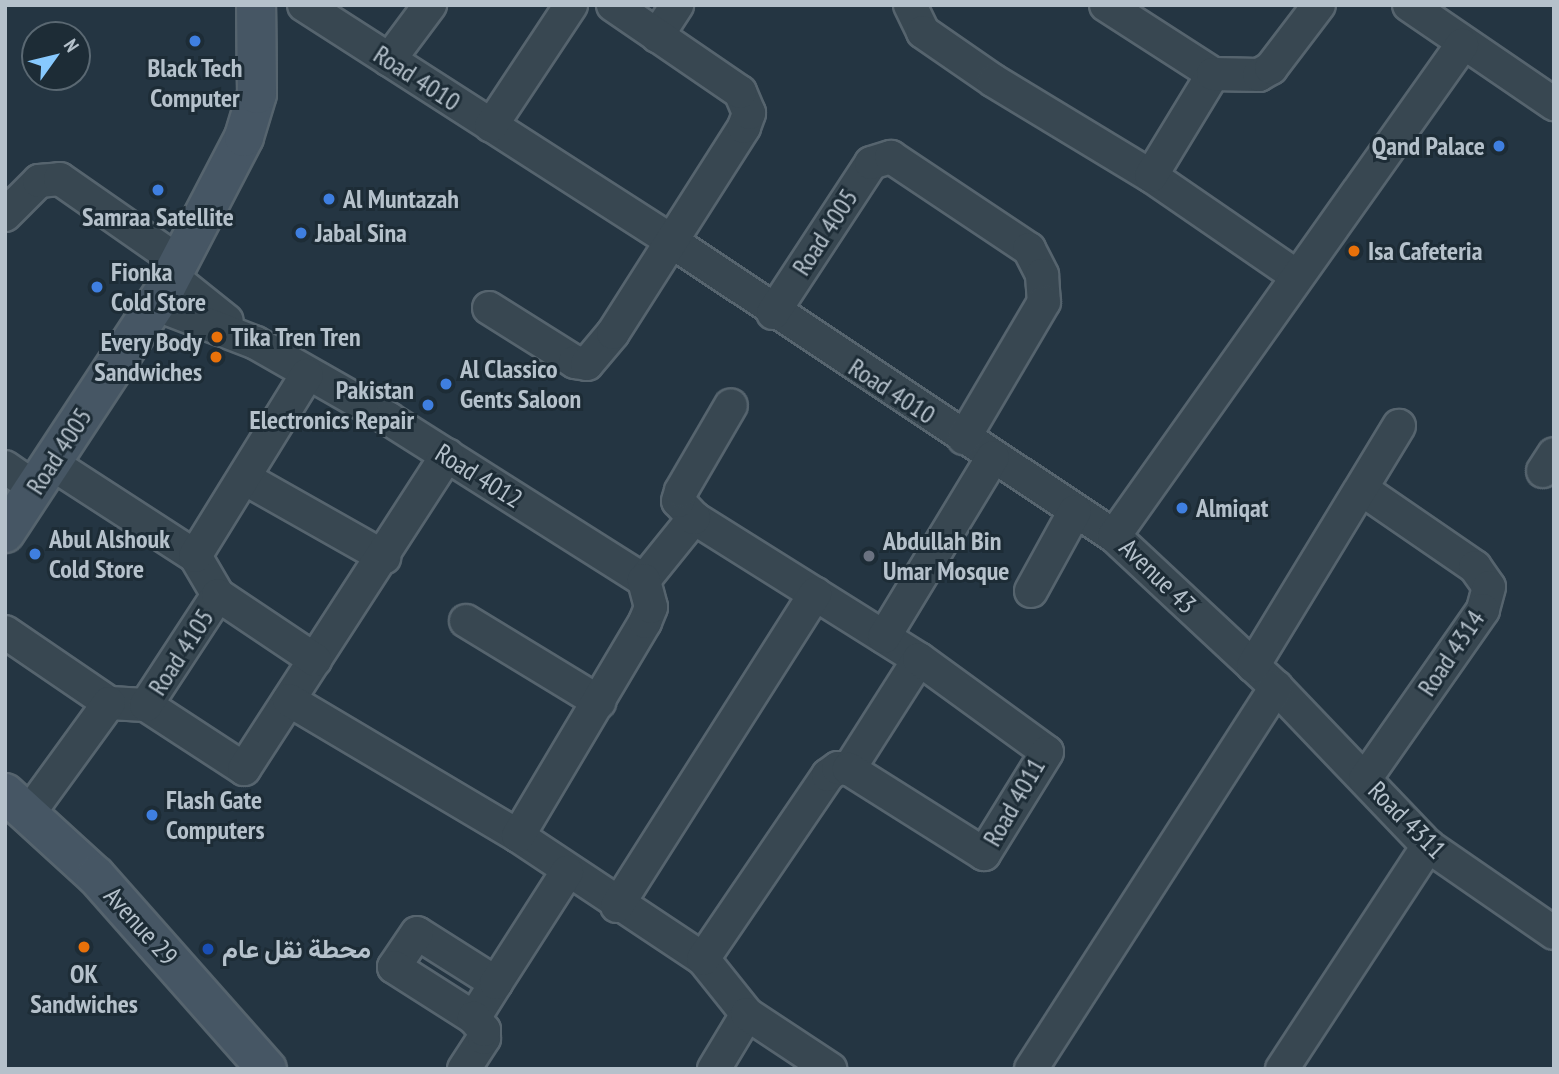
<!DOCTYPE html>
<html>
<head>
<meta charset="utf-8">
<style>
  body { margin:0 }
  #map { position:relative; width:1559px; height:1074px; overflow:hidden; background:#243542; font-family:"PT Sans Narrow",Vazirmatn,sans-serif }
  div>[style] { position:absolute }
  .roads { filter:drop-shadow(2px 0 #56646e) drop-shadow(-2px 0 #56646e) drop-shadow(0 2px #56646e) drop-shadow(0 -2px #56646e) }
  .street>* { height:32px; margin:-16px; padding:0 16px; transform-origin:16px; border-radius:16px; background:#384751 }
  .secondary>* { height:38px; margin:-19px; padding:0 19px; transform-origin:19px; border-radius:19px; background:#465664 }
  .dots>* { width:19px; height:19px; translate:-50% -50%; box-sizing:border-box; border:4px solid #1d2c36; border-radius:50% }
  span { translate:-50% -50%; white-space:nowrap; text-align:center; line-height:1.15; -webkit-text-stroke:6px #1d2c36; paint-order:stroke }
  .poi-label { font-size:26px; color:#b5c1cb; font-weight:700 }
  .right { translate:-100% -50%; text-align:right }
  .left { translate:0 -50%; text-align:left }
  .street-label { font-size:26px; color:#b5c1cb }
  .frame { position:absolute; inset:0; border:7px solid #b5c1cb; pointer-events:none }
  .north { position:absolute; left:21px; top:21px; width:70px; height:70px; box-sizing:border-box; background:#1d2c36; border:2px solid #5a6872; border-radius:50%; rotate:56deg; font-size:19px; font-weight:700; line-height:28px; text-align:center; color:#b5c1cb }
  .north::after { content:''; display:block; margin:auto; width:24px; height:32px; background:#87c9fe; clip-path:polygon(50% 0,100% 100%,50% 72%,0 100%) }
</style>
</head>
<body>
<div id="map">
  <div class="roads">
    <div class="street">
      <div style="left:304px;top:5px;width:436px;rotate:32.7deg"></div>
      <div style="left:671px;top:241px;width:532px;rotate:33.66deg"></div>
      <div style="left:1114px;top:536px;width:221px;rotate:43deg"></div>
      <div style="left:1276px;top:687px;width:220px;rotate:46.3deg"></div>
      <div style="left:1428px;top:846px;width:153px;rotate:34.6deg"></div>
      <div style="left:910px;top:5px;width:30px;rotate:64deg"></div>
      <div style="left:923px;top:32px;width:86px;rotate:34.6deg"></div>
      <div style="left:994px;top:81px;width:184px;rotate:31.2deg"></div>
      <div style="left:1151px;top:176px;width:175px;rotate:34.5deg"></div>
      <div style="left:1106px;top:5px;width:127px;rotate:32.8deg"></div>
      <div style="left:1213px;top:74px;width:119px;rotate:121.3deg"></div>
      <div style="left:1409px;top:5px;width:176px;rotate:34.3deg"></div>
      <div style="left:657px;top:36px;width:37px;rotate:-57deg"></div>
      <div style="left:389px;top:60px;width:69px;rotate:-53.3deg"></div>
      <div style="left:1213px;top:74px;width:46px;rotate:1.2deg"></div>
      <div style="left:1259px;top:75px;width:14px;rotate:-30deg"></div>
      <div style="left:1271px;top:68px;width:79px;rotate:-52.7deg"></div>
      <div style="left:491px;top:126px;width:145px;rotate:-56.5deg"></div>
      <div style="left:5px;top:215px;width:48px;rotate:-45deg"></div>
      <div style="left:39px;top:181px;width:21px;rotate:-5deg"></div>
      <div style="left:60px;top:179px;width:145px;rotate:34.9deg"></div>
      <div style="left:172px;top:277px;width:70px;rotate:38.7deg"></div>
      <div style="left:155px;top:304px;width:108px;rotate:21.1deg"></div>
      <div style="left:256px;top:343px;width:153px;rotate:29.7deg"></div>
      <div style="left:389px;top:419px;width:302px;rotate:32.3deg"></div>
      <div style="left:489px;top:308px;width:102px;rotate:32.1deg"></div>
      <div style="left:575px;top:362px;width:12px;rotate:9deg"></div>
      <div style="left:587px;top:364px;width:40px;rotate:-50deg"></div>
      <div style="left:613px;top:333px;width:244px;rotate:-57.5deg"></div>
      <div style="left:744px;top:127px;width:15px;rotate:-70deg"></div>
      <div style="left:749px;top:113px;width:23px;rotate:-113deg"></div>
      <div style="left:740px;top:92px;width:154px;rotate:-145.6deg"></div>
      <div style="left:773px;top:313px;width:179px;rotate:-56.8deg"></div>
      <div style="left:871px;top:163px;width:21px;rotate:-17deg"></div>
      <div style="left:891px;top:157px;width:166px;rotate:33.7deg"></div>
      <div style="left:1029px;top:249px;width:29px;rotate:63deg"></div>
      <div style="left:1042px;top:275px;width:27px;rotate:86deg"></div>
      <div style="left:1044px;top:302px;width:158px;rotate:120.5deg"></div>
      <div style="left:51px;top:463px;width:171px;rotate:32.9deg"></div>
      <div style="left:5px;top:467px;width:37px;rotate:35deg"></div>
      <div style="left:1543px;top:471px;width:20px;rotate:-57deg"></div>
      <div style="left:246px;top:479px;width:159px;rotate:29.5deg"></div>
      <div style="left:1363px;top:490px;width:136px;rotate:34.5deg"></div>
      <div style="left:1475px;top:567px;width:24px;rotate:55deg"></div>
      <div style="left:1489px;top:587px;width:24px;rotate:105deg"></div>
      <div style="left:1483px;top:610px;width:206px;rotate:124.9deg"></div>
      <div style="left:694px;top:518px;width:266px;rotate:32.1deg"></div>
      <div style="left:1114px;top:536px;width:602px;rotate:-54.67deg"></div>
      <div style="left:644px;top:580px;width:80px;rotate:-51.1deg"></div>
      <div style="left:694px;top:518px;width:23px;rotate:-133deg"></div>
      <div style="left:678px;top:501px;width:10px;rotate:-73deg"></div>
      <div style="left:681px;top:491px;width:99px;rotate:-59.8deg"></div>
      <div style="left:1031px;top:591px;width:91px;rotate:-61.2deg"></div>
      <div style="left:218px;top:595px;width:45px;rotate:-120.5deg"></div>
      <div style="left:195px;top:556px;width:213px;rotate:-58.3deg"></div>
      <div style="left:466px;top:621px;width:156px;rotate:31.3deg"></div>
      <div style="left:5px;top:632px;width:126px;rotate:34.3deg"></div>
      <div style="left:109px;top:703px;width:37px;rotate:3deg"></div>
      <div style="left:146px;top:705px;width:117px;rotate:33.1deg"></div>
      <div style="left:244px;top:769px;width:374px;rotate:-57.1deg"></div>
      <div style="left:884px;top:637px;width:210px;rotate:-58.8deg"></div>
      <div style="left:1253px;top:666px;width:281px;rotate:-58.7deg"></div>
      <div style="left:289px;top:700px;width:266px;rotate:30.7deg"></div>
      <div style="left:518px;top:836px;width:222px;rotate:33.6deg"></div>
      <div style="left:146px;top:705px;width:131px;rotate:-56.8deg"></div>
      <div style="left:218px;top:595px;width:117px;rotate:33.8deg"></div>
      <div style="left:29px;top:813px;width:136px;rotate:-54deg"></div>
      <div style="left:518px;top:836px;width:249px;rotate:-59.3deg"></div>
      <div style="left:645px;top:622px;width:16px;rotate:-68deg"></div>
      <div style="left:651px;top:607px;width:28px;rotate:-105deg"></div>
      <div style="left:617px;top:906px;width:370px;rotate:-57.6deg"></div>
      <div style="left:496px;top:983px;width:93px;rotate:-147.7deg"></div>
      <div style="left:417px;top:933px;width:41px;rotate:124.1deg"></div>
      <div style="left:394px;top:967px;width:95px;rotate:32.5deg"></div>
      <div style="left:474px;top:1018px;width:41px;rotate:-57.8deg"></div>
      <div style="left:496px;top:983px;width:132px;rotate:-57.4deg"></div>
      <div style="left:747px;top:1014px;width:70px;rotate:-128.7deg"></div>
      <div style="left:703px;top:959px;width:222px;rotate:-55.8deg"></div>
      <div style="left:828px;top:775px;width:12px;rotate:-35deg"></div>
      <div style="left:838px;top:768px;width:11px;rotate:5deg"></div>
      <div style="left:849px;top:769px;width:130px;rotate:-57.5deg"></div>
      <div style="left:919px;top:659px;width:158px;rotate:36deg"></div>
      <div style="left:1047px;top:752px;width:120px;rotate:121.7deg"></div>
      <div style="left:984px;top:854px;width:160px;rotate:-147.8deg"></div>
      <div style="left:464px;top:1069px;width:37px;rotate:-57deg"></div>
      <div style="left:484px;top:1038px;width:8px;rotate:-90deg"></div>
      <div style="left:484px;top:1030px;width:16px;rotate:-130deg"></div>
      <div style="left:714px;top:1069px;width:64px;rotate:-59deg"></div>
      <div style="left:747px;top:1014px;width:100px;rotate:33.5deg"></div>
      <div style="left:1031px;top:1069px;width:454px;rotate:-57.3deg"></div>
      <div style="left:1282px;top:1069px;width:267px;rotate:-56.8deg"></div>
    </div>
    <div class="secondary">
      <div style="left:5px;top:533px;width:292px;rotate:-56.7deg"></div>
      <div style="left:165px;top:289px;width:171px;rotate:-62.5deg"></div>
      <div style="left:244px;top:137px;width:45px;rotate:-73.2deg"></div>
      <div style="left:257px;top:94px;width:89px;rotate:-90.6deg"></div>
      <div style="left:5px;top:793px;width:123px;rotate:42.4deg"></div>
      <div style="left:96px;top:876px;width:258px;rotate:48.5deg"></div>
    </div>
  </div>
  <div class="dots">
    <div style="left:195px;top:41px;background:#3f7fe0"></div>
    <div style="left:1499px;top:146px;background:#3f7fe0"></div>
    <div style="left:158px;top:190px;background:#3f7fe0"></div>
    <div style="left:329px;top:199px;background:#3f7fe0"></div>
    <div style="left:301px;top:233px;background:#3f7fe0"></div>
    <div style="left:1354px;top:251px;background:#e8710a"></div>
    <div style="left:97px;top:287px;background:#3f7fe0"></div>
    <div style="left:217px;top:337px;background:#e8710a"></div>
    <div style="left:216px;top:357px;background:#e8710a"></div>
    <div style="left:446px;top:384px;background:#3f7fe0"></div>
    <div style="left:428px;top:405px;background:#3f7fe0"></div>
    <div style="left:1182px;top:508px;background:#3f7fe0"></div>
    <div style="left:35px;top:554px;background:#3f7fe0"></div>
    <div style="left:869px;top:556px;background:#6b7280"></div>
    <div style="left:152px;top:815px;background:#3f7fe0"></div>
    <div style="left:84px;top:947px;background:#e8710a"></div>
    <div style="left:208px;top:949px;background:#1a4fb4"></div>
  </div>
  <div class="poi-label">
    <span style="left:195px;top:83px">Black Tech<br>Computer</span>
    <span class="right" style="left:1485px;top:146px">Qand Palace</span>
    <span class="left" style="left:343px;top:199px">Al Muntazah</span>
    <span style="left:158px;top:217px">Samraa Satellite</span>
    <span class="left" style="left:315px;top:233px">Jabal Sina</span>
    <span class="left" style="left:1368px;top:251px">Isa Cafeteria</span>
    <span class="left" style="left:111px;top:287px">Fionka<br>Cold Store</span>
    <span class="left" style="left:231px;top:337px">Tika Tren Tren</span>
    <span class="right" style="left:202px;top:357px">Every Body<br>Sandwiches</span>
    <span class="left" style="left:460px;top:384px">Al Classico<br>Gents Saloon</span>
    <span class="right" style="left:414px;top:405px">Pakistan<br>Electronics Repair</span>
    <span class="left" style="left:1196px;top:508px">Almiqat</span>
    <span class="left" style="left:49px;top:554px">Abul Alshouk<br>Cold Store</span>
    <span class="left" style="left:883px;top:556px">Abdullah Bin<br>Umar Mosque</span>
    <span class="left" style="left:166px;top:815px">Flash Gate<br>Computers</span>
    <span class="left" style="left:222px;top:949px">محطة نقل عام</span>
    <span style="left:84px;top:989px">OK<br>Sandwiches</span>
  </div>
  <div class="street-label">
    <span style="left:417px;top:78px;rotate:33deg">Road 4010</span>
    <span style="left:825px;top:232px;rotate:-57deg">Road 4005</span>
    <span style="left:892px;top:391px;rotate:33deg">Road 4010</span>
    <span style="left:59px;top:451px;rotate:-57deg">Road 4005</span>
    <span style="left:479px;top:476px;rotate:32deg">Road 4012</span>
    <span style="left:1158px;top:576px;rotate:44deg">Avenue 43</span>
    <span style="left:181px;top:652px;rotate:-57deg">Road 4105</span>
    <span style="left:1451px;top:653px;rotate:-56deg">Road 4314</span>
    <span style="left:1014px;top:802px;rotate:-60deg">Road 4011</span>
    <span style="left:1407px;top:820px;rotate:45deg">Road 4311</span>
    <span style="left:141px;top:926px;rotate:48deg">Avenue 29</span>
  </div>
  <div class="frame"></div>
  <div class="north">N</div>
</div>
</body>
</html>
